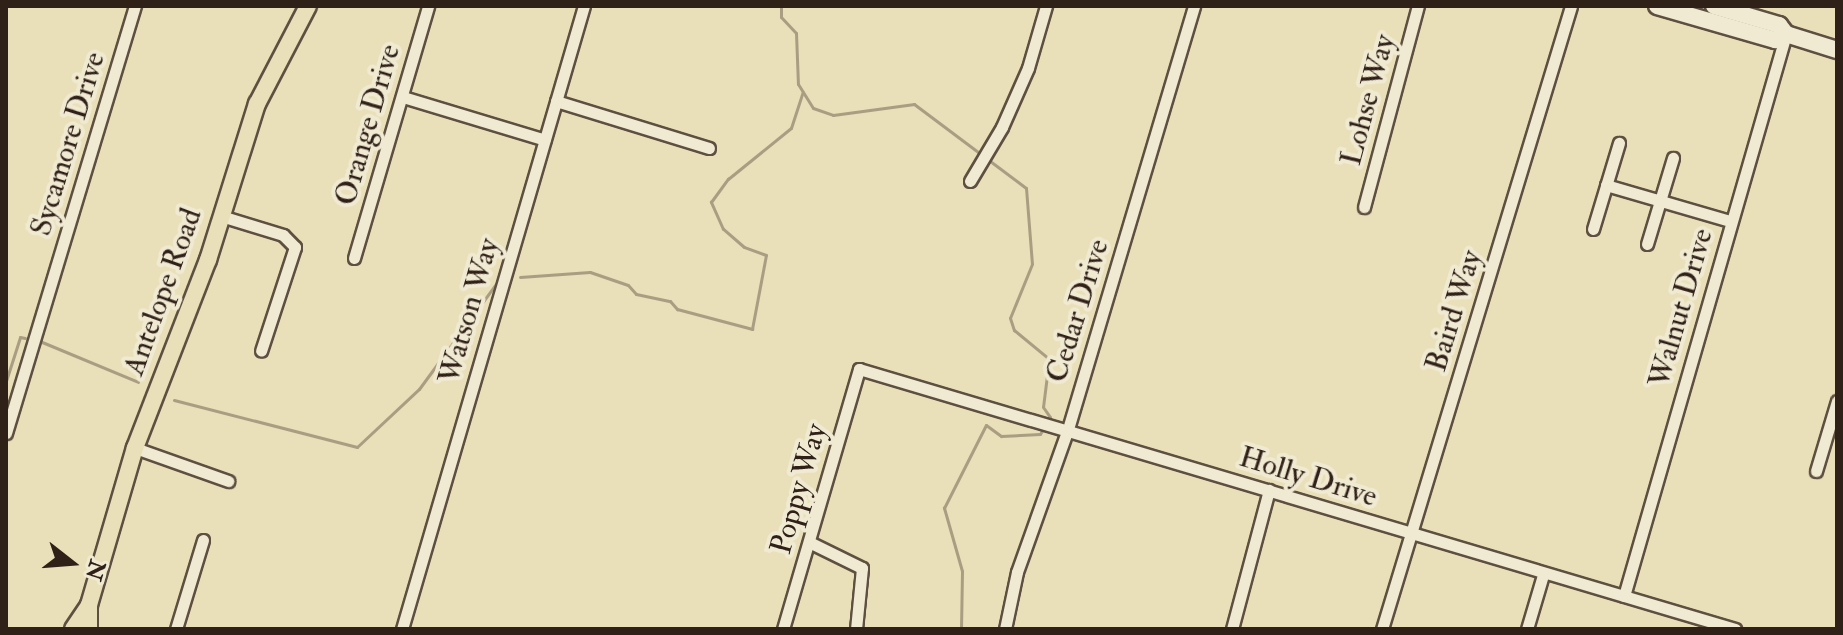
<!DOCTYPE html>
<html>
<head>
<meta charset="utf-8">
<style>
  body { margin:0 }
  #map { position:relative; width:1843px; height:635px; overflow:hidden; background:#e9dfb9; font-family:"IM FELL Double Pica",serif }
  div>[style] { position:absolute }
  .stream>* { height:3px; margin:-1.5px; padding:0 1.5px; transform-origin:1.5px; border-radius:1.5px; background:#aa9e82 }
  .roads { filter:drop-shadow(2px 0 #5e5040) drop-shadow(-2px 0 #5e5040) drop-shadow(0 2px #5e5040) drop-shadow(0 -2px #5e5040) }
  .minor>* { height:11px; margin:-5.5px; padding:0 5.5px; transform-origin:5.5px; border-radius:5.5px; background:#f1ead2 }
  .secondary>* { height:16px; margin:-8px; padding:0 8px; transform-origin:8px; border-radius:8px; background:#f1ead2 }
  .primary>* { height:16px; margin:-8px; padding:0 8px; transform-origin:8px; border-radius:8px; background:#e9dfb9 }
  span { translate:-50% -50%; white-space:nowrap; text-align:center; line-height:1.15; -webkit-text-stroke:8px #f1ead2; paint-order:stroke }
  .street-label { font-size:30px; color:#2f2018 }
  .frame { position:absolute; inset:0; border:8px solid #2f2018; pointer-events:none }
  .north { position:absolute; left:32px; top:523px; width:80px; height:80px; -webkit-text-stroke:6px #f1ead2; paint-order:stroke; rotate:107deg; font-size:22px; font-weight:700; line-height:32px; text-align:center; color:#2f2018 }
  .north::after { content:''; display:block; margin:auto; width:28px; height:36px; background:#2f2018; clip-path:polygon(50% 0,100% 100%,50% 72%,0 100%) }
</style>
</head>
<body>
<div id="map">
  <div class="stream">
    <div style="left:781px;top:6px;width:11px;rotate:90deg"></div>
    <div style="left:781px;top:17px;width:22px;rotate:47deg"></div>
    <div style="left:796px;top:33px;width:51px;rotate:87.8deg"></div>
    <div style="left:798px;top:84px;width:28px;rotate:58deg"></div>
    <div style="left:813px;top:108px;width:21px;rotate:19deg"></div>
    <div style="left:833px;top:115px;width:82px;rotate:-7.7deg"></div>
    <div style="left:914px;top:104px;width:140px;rotate:36.9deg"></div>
    <div style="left:1026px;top:188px;width:76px;rotate:85.5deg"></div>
    <div style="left:1032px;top:264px;width:58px;rotate:112.2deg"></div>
    <div style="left:1010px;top:318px;width:13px;rotate:72deg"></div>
    <div style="left:1014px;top:330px;width:45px;rotate:39.6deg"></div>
    <div style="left:1049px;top:359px;width:48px;rotate:97.1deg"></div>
    <div style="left:1043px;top:407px;width:12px;rotate:55deg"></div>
    <div style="left:1050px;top:417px;width:6px;rotate:121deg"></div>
    <div style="left:520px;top:277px;width:70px;rotate:-4.1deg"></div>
    <div style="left:590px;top:272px;width:40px;rotate:18.9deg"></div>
    <div style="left:628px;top:285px;width:12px;rotate:48deg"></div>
    <div style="left:636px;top:294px;width:35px;rotate:12deg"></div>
    <div style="left:670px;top:301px;width:11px;rotate:49deg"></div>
    <div style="left:677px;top:309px;width:78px;rotate:14.9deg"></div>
    <div style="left:752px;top:329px;width:75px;rotate:-79.3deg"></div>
    <div style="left:766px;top:255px;width:23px;rotate:-160deg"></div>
    <div style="left:744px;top:247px;width:28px;rotate:-139deg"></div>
    <div style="left:723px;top:229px;width:30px;rotate:-114deg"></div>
    <div style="left:711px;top:202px;width:29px;rotate:-54deg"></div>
    <div style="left:728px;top:179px;width:81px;rotate:-39deg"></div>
    <div style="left:791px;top:128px;width:38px;rotate:-72deg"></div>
    <div style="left:42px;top:342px;width:104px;rotate:22.6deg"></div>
    <div style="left:6px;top:381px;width:46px;rotate:-72.3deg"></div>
    <div style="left:20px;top:337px;width:5px;rotate:11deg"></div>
    <div style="left:174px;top:400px;width:189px;rotate:14.4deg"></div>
    <div style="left:357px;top:447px;width:85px;rotate:-43.1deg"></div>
    <div style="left:419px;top:389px;width:129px;rotate:-53.8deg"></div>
    <div style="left:961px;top:629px;width:58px;rotate:-89deg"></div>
    <div style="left:962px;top:571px;width:66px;rotate:-105.9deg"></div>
    <div style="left:944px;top:508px;width:93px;rotate:-63.2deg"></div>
    <div style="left:986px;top:425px;width:19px;rotate:36deg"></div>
    <div style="left:1001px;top:436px;width:39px;rotate:-3deg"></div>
    <div style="left:1040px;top:434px;width:6px;rotate:-59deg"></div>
  </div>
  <div class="roads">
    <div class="minor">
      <div style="left:403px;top:97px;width:148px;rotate:16.8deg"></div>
      <div style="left:556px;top:101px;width:160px;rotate:17.1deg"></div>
      <div style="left:970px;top:181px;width:63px;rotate:-59.3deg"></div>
      <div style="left:1002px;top:127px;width:64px;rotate:-66.2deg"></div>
      <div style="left:1028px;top:68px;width:65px;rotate:-73.8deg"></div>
      <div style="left:1606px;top:185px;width:129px;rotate:16.2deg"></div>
      <div style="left:1364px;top:207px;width:208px;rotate:-75deg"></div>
      <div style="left:221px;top:216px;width:65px;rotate:17deg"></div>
      <div style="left:283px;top:235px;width:17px;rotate:45deg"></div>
      <div style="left:295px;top:247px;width:109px;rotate:108.1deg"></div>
      <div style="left:1593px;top:229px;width:90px;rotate:-73.2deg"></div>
      <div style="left:1647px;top:244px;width:90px;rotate:-73.2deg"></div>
      <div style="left:354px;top:258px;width:263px;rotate:-73.6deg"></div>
      <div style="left:6px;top:433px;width:446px;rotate:-73.2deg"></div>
      <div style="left:135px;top:448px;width:99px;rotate:19.5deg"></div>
      <div style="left:1816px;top:471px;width:73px;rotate:-73.3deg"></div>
      <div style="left:809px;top:542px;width:59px;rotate:26.1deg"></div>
      <div style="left:862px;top:568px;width:61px;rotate:95.6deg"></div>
      <div style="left:1624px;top:596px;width:585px;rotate:-73.92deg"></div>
      <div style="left:176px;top:629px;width:93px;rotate:-73.1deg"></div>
      <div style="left:402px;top:629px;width:649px;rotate:-73.72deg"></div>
      <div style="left:783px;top:629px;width:271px;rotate:-73.7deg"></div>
      <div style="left:859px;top:369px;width:914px;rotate:16.53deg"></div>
      <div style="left:1005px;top:629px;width:58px;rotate:-78.1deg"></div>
      <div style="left:1017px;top:572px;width:152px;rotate:-70.4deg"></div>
      <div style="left:1068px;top:429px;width:441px;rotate:-73.4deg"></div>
      <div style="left:1232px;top:629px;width:144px;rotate:-75.1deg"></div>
      <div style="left:1382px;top:629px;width:651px;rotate:-73.12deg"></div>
      <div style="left:1527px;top:629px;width:56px;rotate:-73.5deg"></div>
    </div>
    <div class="secondary">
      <div style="left:1657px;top:6px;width:123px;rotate:16.1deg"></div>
      <div style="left:1775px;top:40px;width:13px;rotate:-29deg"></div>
      <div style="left:1714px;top:6px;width:68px;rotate:16.3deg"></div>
      <div style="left:1779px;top:25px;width:11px;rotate:52deg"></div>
      <div style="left:1786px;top:34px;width:53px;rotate:17.4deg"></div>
    </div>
    <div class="primary">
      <div style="left:73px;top:629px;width:29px;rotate:-56deg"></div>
      <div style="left:89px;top:629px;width:24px;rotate:-90deg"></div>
      <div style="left:89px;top:605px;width:164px;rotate:-73.7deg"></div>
      <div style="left:135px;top:448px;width:202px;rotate:-68.8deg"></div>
      <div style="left:208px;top:260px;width:164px;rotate:-72.6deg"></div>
      <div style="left:257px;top:104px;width:110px;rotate:-62.5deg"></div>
    </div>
  </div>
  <div class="street-label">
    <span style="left:1368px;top:100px;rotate:-75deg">Lohse Way</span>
    <span style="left:368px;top:125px;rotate:-74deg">Orange Drive</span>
    <span style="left:68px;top:144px;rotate:-73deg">Sycamore Drive</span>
    <span style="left:163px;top:292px;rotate:-70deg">Antelope Road</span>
    <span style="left:1681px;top:308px;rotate:-74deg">Walnut Drive</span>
    <span style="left:469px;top:311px;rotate:-74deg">Watson Way</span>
    <span style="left:1078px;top:311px;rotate:-73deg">Cedar Drive</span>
    <span style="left:1454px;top:311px;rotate:-73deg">Baird Way</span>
    <span style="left:1308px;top:477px;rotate:17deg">Holly Drive</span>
    <span style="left:799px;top:489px;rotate:-74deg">Poppy Way</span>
  </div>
  <div class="frame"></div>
  <div class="north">N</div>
</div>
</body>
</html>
